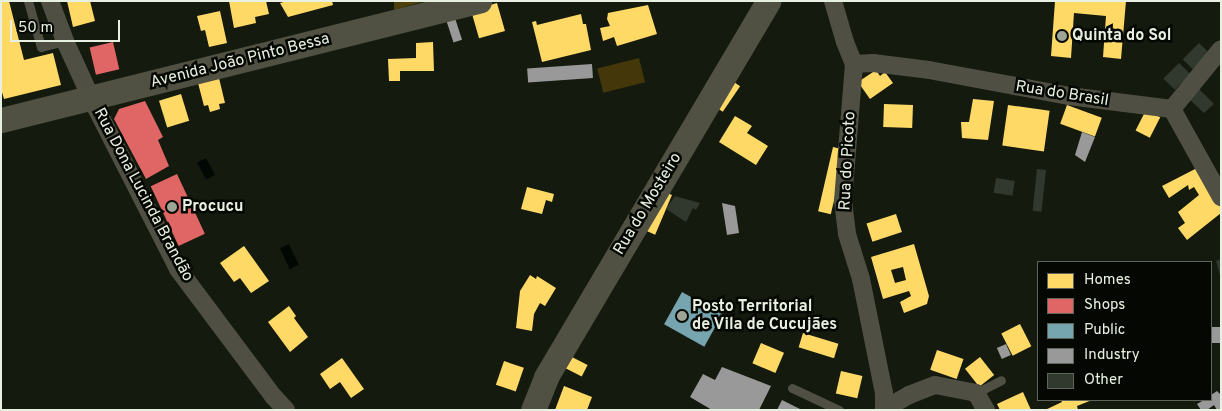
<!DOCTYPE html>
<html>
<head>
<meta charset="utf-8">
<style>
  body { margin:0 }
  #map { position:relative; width:1222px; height:411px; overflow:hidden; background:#141a0e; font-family:Overpass,sans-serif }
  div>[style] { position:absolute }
  .green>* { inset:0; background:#443709; transform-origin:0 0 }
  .forest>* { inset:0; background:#4e400c }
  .water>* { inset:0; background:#020905; transform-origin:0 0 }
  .homes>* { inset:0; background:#ffd966; transform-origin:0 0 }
  .shops>* { inset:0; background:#e06666; transform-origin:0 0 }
  .public>* { inset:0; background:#76a5af; transform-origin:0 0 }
  .industry>* { inset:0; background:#999; transform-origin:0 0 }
  .building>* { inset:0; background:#31392f; transform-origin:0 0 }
  .lane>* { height:9px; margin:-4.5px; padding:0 4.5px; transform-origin:4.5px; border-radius:4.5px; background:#4f5043 }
  .street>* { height:18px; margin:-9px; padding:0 9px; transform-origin:9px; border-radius:9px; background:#4f5043 }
  .secondary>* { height:25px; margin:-12.5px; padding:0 12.5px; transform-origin:12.5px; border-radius:12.5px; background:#505142 }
  .dots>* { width:14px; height:14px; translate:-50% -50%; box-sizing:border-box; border:2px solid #050802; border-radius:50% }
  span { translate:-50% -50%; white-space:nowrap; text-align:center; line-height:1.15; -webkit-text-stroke:5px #050802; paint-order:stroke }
  .poi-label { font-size:16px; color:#e8f0e1; font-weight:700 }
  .left { translate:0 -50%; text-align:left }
  .street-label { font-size:16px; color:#e8f0e1 }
  .frame { position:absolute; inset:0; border:2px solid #e8f0e1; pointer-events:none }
  .legend { position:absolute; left:1037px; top:261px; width:175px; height:140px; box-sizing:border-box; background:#050802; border:1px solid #60655b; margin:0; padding:6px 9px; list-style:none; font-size:15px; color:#e8f0e1 }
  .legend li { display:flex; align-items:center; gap:10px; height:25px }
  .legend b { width:25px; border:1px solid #60655b }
  .scale { position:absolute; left:10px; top:20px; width:110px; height:22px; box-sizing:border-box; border:2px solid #e8f0e1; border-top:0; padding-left:6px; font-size:15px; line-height:18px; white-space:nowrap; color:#e8f0e1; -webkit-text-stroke:4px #050802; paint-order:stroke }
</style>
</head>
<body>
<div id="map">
  <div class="green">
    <div style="left:639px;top:58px;width:25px;height:43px;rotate:76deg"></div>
  </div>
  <div class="forest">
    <div style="clip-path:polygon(394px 1px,425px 1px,394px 10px)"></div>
  </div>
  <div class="water">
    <div style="left:206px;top:158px;width:19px;height:10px;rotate:62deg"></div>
    <div style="left:289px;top:244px;width:23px;height:10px;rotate:65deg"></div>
  </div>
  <div class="homes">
    <div style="clip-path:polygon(1px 1px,9px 1px,24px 60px,53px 53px,61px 85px,4px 99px,1px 89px)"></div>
    <div style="clip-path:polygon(67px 1px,90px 1px,95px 21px,73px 27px)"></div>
    <div style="clip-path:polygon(229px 1px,266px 1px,269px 14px,255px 17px,256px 23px,234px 28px)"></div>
    <div style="clip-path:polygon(287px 1px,332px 1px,333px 5px,288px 17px,280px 3px)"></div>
    <div style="clip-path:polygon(1055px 1px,1126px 1px,1121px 59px,1103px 57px,1106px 16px,1074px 13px,1071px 58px,1051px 56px)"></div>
    <div style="left:497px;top:3px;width:29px;height:27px;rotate:74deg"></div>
    <div style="clip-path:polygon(648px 5px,657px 34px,617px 46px,614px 37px,603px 41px,600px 28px,610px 26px,607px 19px,608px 13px)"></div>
    <div style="clip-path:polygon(220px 11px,227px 43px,209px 47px,205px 30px,201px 31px,197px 16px)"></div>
    <div style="clip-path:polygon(581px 14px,583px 24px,586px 24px,591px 50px,542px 62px,532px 22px,536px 21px,537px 25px)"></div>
    <div style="clip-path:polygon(433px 42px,434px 71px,400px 71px,400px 81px,389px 81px,388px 59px,416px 58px,416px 43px)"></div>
    <div style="clip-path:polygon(876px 70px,880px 76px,885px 72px,893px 83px,870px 99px,858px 82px)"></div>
    <div style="clip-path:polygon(219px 78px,225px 103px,219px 104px,220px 109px,210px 112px,208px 105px,204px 106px,198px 83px)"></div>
    <div style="left:731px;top:80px;width:11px;height:31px;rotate:34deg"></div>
    <div style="left:181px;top:94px;width:28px;height:23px;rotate:73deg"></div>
    <div style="clip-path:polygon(973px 99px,994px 101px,988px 140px,962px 138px,961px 122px,969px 122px)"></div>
    <div style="left:884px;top:104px;width:29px;height:23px;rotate:2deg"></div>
    <div style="left:1008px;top:105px;width:42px;height:41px;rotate:8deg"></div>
    <div style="left:1067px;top:105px;width:37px;height:20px;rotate:20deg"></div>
    <div style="left:1146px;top:110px;width:16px;height:23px;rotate:27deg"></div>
    <div style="clip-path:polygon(735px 116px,752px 126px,747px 133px,768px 146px,756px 165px,719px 142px)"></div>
    <div style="left:833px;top:147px;width:13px;height:66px;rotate:13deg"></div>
    <div style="clip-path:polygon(1199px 167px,1221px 203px,1221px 213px,1187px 240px,1178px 228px,1185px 223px,1178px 212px,1199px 195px,1194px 187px,1189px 190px,1188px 185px,1169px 198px,1162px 186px)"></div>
    <div style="clip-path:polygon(527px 187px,554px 194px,552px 202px,546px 200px,542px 214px,521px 209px)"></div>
    <div style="left:660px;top:190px;width:13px;height:43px;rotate:23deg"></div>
    <div style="left:896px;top:214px;width:19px;height:31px;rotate:72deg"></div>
    <div style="clip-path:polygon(evenodd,914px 244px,929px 296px,927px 304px,904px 313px,900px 302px,911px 296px,909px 291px,883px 299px,871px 257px,914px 244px,903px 267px,906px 280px,895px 283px,891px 270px,903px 267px)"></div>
    <div style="clip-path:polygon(244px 246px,269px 281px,251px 293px,240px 278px,234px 282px,220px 263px)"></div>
    <div style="clip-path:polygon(530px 275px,536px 279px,537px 276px,556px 288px,545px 306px,540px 303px,534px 314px,532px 331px,516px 328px,520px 291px)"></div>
    <div style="clip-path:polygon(289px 306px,296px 316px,294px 318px,308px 337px,290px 352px,268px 322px)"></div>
    <div style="left:1020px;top:324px;width:25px;height:21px;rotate:63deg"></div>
    <div style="left:803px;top:333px;width:37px;height:15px;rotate:17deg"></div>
    <div style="left:761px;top:343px;width:25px;height:22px;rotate:23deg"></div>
    <div style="left:937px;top:350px;width:28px;height:21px;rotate:19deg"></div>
    <div style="left:568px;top:355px;width:22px;height:13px;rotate:27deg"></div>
    <div style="left:980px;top:357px;width:23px;height:19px;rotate:52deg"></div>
    <div style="clip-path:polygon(342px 358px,364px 389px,351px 398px,340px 382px,330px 389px,320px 374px)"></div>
    <div style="left:504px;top:361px;width:21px;height:25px;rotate:19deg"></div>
    <div style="left:841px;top:371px;width:22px;height:23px;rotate:13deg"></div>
    <div style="clip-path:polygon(564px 386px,592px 397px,587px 410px,555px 410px)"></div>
    <div style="clip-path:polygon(1023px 392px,1031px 410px,1000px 410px,997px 404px)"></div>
    <div style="clip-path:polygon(1061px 400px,1092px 400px,1077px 406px,1078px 410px,1045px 410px,1062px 402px)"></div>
  </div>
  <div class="shops">
    <div style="left:113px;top:42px;width:28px;height:24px;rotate:77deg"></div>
    <div style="clip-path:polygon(145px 101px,163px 137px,158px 140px,169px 166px,146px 179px,114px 119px,119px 109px)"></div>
    <div style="left:177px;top:174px;width:66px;height:29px;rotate:65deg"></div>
  </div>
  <div class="public">
    <div style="left:682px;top:292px;width:46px;height:37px;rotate:29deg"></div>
  </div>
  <div class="industry">
    <div style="left:454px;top:15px;width:26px;height:9px;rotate:72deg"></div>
    <div style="left:592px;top:64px;width:14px;height:65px;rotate:86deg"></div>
    <div style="clip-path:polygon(1082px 132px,1095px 137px,1085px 162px,1075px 155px)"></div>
    <div style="clip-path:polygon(722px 203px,735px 206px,739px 233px,727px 235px)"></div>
    <div style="left:1211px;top:327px;width:10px;height:16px"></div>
    <div style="left:1006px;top:344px;width:12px;height:10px;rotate:66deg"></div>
    <div style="clip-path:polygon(722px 367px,771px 386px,759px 410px,712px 410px,690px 397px,703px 374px,715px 380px)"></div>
    <div style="clip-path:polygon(1217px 391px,1221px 395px,1221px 410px,1217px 410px,1214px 405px,1207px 410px,1201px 410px,1197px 404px,1204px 400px,1211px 400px,1211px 395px)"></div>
    <div style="clip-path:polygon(782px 400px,802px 410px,777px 410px)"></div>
  </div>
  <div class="building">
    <div style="left:1199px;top:43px;width:16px;height:23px;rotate:45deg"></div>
    <div style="left:1179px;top:63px;width:16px;height:22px;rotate:45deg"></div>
    <div style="clip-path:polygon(1197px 87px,1214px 104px,1204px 113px,1190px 100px)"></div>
    <div style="left:1037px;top:169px;width:9px;height:42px;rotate:6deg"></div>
    <div style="left:996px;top:178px;width:19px;height:15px;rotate:9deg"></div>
    <div style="clip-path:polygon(675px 196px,700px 203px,696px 210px,693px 208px,686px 222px,666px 209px)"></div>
    <div style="clip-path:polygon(1221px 259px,1221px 275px,1220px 275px,1216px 261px)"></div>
  </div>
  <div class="lane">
    <div style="left:28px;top:1px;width:48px;rotate:74.2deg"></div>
    <div style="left:41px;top:47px;width:25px;rotate:-14deg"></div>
    <div style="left:792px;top:388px;width:52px;rotate:25.1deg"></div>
    <div style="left:976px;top:393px;width:28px;rotate:-27deg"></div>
  </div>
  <div class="street">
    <div style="left:50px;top:1px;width:43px;rotate:69.4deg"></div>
    <div style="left:65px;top:41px;width:63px;rotate:65.5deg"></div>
    <div style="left:91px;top:98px;width:192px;rotate:63deg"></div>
    <div style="left:178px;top:269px;width:159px;rotate:53.2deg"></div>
    <div style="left:273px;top:396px;width:19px;rotate:47deg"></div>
    <div style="left:833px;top:1px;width:43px;rotate:73.7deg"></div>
    <div style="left:845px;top:42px;width:24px;rotate:68deg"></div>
    <div style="left:854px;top:64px;width:137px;rotate:94.6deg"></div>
    <div style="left:843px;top:201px;width:33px;rotate:83deg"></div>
    <div style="left:847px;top:234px;width:47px;rotate:72.7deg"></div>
    <div style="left:861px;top:279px;width:116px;rotate:78.6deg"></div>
    <div style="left:884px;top:393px;width:17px;rotate:90deg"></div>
    <div style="left:854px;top:64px;width:19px;rotate:-3deg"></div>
    <div style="left:873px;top:63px;width:56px;rotate:7.1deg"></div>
    <div style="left:929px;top:70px;width:142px;rotate:10.5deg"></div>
    <div style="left:1069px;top:96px;width:104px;rotate:7.2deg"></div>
    <div style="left:1172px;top:109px;width:101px;rotate:60.9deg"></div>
    <div style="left:1172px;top:109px;width:77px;rotate:-50.8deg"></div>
    <div style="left:884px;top:409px;width:29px;rotate:-29deg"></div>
    <div style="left:909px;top:395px;width:28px;rotate:-21deg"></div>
    <div style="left:935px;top:385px;width:42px;rotate:11deg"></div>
    <div style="left:976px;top:393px;width:20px;rotate:60deg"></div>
  </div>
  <div class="secondary">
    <div style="left:1px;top:120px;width:493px;rotate:-14deg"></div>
    <div style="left:533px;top:410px;width:35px;rotate:-68deg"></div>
    <div style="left:546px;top:377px;width:437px;rotate:-59.4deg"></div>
  </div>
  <div class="dots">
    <div style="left:1062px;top:36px;background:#9ea597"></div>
    <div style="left:172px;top:207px;background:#9ea597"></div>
    <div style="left:682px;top:316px;background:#9ea597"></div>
  </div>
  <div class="poi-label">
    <span class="left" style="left:1072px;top:36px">Quinta do Sol</span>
    <span class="left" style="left:182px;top:207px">Procucu</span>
    <span class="left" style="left:692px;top:316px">Posto Territorial<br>de Vila de Cucujães</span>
  </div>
  <div class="street-label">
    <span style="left:240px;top:61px;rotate:-14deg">Avenida João Pinto Bessa</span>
    <span style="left:1062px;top:94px;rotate:9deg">Rua do Brasil</span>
    <span style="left:848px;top:161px;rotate:-87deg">Rua do Picoto</span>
    <span style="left:143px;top:195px;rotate:62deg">Rua Dona Lucinda Brandão</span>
    <span style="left:648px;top:204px;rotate:-59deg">Rua do Mosteiro</span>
  </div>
  <div class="frame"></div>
  <ul class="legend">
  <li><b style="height:14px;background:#ffd966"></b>Homes</li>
  <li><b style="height:14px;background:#e06666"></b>Shops</li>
  <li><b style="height:14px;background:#76a5af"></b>Public</li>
  <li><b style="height:14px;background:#999"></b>Industry</li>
  <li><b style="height:14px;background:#31392f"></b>Other</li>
  </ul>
  <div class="scale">50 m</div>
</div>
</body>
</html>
